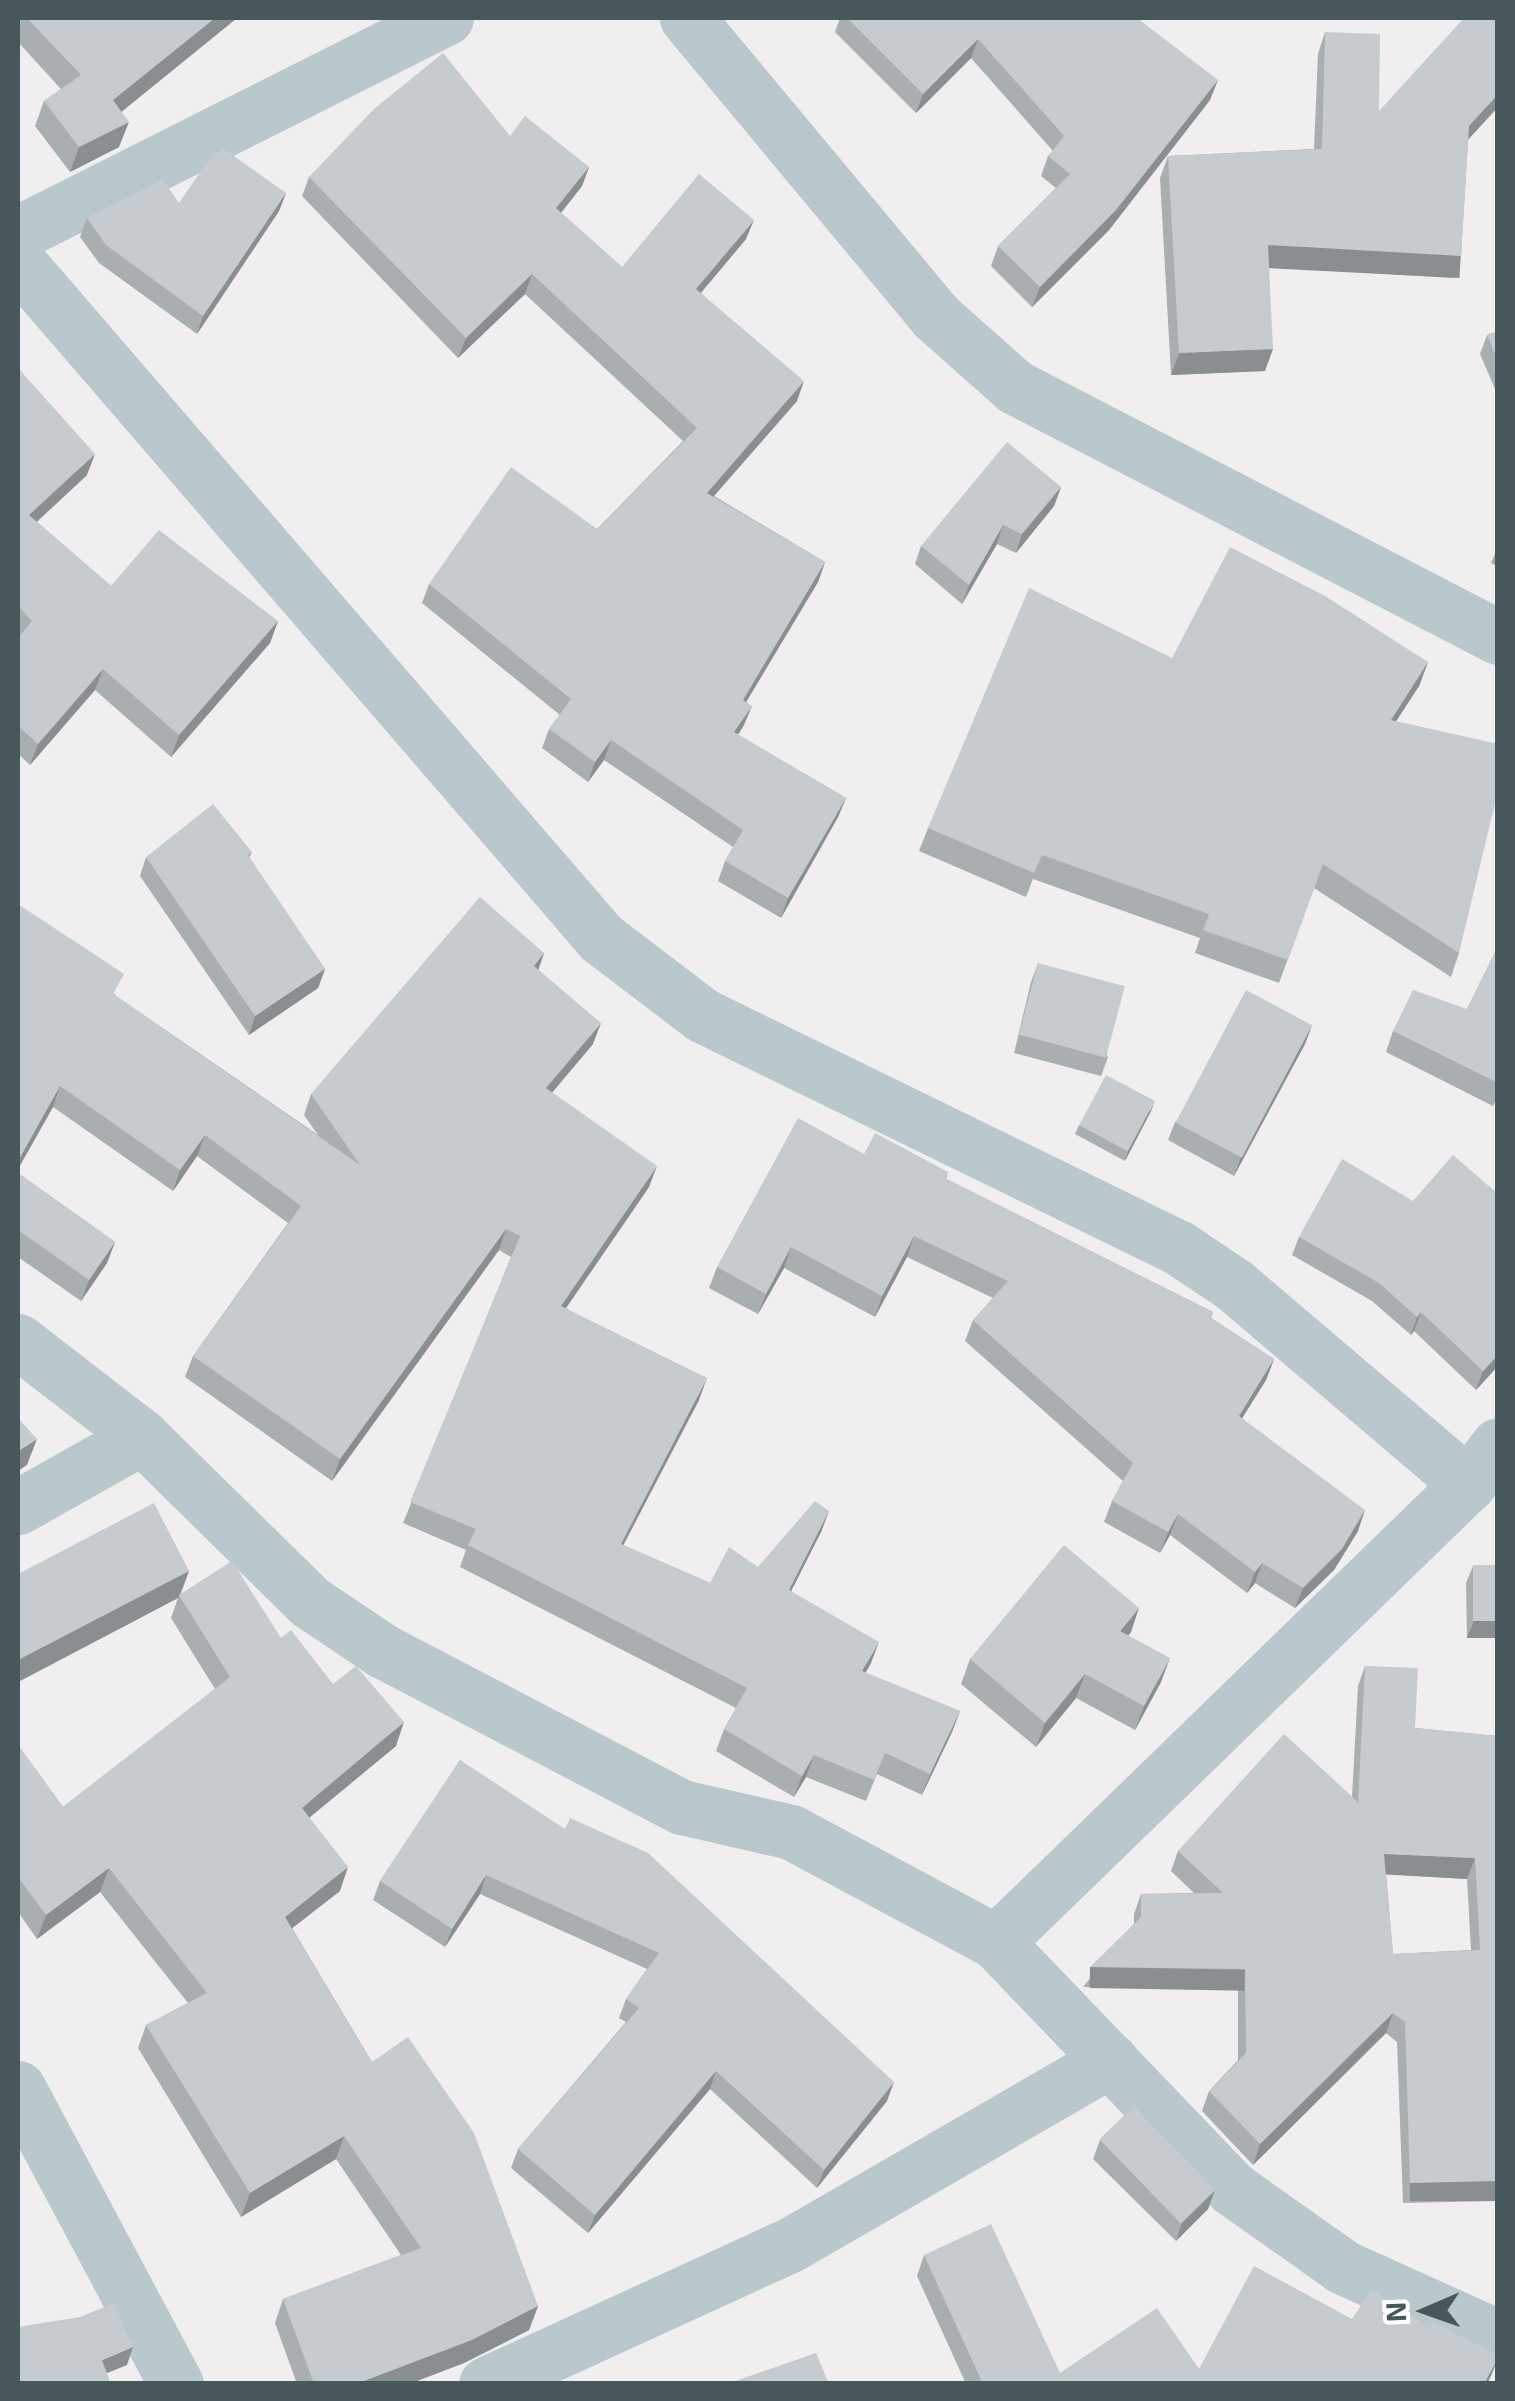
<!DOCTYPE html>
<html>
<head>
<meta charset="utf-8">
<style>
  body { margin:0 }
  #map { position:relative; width:1515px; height:2401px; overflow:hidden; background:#f1eeef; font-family:"Exo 2",sans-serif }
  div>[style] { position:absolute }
  .minor>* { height:55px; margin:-27.5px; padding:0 27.5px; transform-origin:27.5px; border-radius:27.5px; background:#b9c8cc }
  .wall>* { inset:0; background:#a9afb1 }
  .shaded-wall>* { inset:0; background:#8a8e90; transform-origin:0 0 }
  .building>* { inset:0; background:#c5cbce; transform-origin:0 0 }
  span { translate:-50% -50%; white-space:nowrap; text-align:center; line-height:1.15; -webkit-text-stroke:8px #fff; paint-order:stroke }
  .frame { position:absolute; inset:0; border:20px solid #46585c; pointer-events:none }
  .north { position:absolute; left:1375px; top:2261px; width:100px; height:100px; -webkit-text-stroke:8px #fff; paint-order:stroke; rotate:268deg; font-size:28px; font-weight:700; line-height:40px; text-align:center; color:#46585c }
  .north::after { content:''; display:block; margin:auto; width:35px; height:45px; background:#46585c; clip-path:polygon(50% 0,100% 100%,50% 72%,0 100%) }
</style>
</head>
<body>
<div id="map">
  <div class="minor">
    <div style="left:687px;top:18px;width:388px;rotate:50.2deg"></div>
    <div style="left:935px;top:316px;width:107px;rotate:41.6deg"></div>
    <div style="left:1015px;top:387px;width:544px;rotate:27.37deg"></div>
    <div style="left:18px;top:233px;width:479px;rotate:-26.7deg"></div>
    <div style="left:18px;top:262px;width:893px;rotate:49.22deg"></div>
    <div style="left:601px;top:938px;width:127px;rotate:37.3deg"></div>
    <div style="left:702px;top:1015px;width:531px;rotate:26.03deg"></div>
    <div style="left:1179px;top:1248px;width:65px;rotate:33.7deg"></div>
    <div style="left:1233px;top:1284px;width:309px;rotate:40.4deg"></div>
    <div style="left:18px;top:1341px;width:157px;rotate:37.7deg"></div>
    <div style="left:142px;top:1437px;width:235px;rotate:44.5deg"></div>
    <div style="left:310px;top:1602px;width:88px;rotate:33.9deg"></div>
    <div style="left:383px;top:1651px;width:337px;rotate:27.6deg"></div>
    <div style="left:682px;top:1807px;width:112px;rotate:12.9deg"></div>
    <div style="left:791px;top:1832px;width:233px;rotate:28.2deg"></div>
    <div style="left:996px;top:1942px;width:342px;rotate:46.2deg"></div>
    <div style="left:1233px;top:2189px;width:135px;rotate:35.3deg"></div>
    <div style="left:1343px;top:2267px;width:170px;rotate:24.3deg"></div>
    <div style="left:18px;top:1507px;width:142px;rotate:-29.4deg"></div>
    <div style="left:996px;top:1942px;width:658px;rotate:-44.14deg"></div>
    <div style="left:1468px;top:1484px;width:49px;rotate:-52.4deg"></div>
    <div style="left:18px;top:2088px;width:336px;rotate:61.9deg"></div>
    <div style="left:486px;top:2384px;width:334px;rotate:-24.6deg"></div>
    <div style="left:790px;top:2245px;width:370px;rotate:-30deg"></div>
  </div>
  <div class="wall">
    <div style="clip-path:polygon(18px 18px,237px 18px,121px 112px,119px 147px,70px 172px,35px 126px,44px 101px,61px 89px,18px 42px)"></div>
    <div style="clip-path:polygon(840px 18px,1137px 18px,1210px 100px,1109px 230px,1032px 307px,991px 266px,998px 246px,1056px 188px,1041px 176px,1048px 156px,1053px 151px,971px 58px,916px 113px,835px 32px)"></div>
    <div style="clip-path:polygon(1325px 32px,1379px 111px,1498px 107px,1468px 140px,1461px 256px,1453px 278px,1269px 267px,1265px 371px,1171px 375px,1160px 178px,1168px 156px,1314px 149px,1318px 54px)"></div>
    <div style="clip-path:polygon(510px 136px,589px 167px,582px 186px,561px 213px,622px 267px,746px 239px,701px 293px,797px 401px,714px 496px,825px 562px,818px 582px,746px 702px,744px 725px,738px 735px,846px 798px,838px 817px,781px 918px,718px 881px,725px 861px,733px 847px,604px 760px,588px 782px,542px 748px,549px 729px,560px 715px,422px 603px,429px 584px,597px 529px,683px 441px,525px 294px,458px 358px,302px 196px,309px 177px)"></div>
    <div style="clip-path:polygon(286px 193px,279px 211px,197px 334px,99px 263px,80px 237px,87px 218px,179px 203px)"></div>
    <div style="clip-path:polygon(1498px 331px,1498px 396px,1480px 354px,1487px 335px)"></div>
    <div style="clip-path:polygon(18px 368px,87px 475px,37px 522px,111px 586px,278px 621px,270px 643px,171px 757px,95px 690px,30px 765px,18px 754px)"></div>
    <div style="clip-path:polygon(1061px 487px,1054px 506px,1016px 553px,997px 544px,962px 604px,915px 564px,921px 546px)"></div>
    <div style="clip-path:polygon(1498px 546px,1498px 567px,1491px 563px)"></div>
    <div style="clip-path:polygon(1172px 658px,1428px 662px,1419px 686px,1396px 721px,1459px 953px,1451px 977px,1314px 888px,1279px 983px,1195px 953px,1200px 938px,1033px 879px,1026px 897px,919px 851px,928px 828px)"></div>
    <div style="clip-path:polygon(252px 852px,249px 858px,325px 969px,318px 988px,249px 1035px,140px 876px,146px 857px)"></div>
    <div style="clip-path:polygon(18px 904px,116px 996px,318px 1135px,304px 1115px,311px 1094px,544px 953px,538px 970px,593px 1044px,552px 1093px,649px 1187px,566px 1308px,699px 1400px,623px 1545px,710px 1583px,758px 1567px,829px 1511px,821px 1532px,791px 1591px,871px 1663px,865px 1673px,960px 1711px,952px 1732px,922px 1795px,877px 1774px,866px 1801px,806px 1777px,794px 1797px,716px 1751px,724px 1729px,736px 1708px,460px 1567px,466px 1550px,403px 1523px,511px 1257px,499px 1250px,332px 1481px,185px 1377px,193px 1356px,288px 1223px,197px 1156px,173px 1191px,53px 1107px,18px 1169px)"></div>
    <div style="clip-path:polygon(1498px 946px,1498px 1096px,1493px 1106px,1386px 1052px,1393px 1031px,1467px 1009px)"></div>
    <div style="clip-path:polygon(1038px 963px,1108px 1057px,1101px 1076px,1014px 1053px,1031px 982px)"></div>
    <div style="clip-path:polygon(1312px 1025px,1305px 1044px,1234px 1176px,1168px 1140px,1175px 1122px)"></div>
    <div style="clip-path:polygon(1151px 1111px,1125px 1161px,1075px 1134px,1079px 1125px)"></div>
    <div style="clip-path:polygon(864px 1154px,948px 1172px,946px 1179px,1213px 1312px,1211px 1318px,1274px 1359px,1266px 1380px,1242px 1418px,1358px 1531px,1334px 1570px,1295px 1608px,1255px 1583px,1247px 1593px,1170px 1535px,1160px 1553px,1104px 1522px,1112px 1501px,1123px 1481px,965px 1341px,973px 1320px,993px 1298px,907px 1257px,875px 1317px,784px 1268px,758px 1314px,709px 1288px,717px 1267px)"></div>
    <div style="clip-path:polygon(18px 1173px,115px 1242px,107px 1263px,81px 1301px,18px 1257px)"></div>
    <div style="clip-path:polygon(1498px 1194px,1498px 1366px,1476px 1390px,1414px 1331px,1411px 1335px,1372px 1301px,1292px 1255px,1299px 1237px,1413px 1201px)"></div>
    <div style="clip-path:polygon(1498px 1565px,1498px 1638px,1467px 1638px,1466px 1583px,1473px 1566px)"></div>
    <div style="clip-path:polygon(189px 1571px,181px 1594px,281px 1638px,333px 1684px,396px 1746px,309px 1818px,340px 1891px,292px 1928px,372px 2062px,538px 2306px,529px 2330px,464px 2363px,409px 2384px,297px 2384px,275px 2323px,283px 2299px,401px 2255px,336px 2159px,241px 2217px,138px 2048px,146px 2025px,188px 2003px,100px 1892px,37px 1939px,18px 1912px,18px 1745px,63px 1807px,215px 1689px,171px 1618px,178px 1598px,18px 1682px,18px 1574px)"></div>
    <div style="clip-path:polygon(1131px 1632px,1128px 1635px,1161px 1682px,1135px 1730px,1076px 1698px,1036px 1747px,961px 1684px,970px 1659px)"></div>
    <div style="clip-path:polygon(evenodd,1365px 1666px,1415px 1728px,1498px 1736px,1498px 2201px,1403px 2203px,1397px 2042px,1386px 2033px,1253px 2165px,1202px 2111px,1209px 2091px,1238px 2060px,1238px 1990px,1083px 1987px,1134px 1924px,1134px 1914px,1141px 1894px,1194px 1893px,1171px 1871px,1178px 1851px,1352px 1797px,1358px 1686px,1365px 1666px,1386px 1874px,1467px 1879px,1471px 1950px,1393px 1954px,1386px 1874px)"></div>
    <div style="clip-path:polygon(460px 1760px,887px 2101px,817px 2188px,710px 2089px,588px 2233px,511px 2168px,518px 2149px,626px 2022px,619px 2018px,626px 1999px,647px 1969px,480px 1894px,445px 1947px,373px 1900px,380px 1881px)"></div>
    <div style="clip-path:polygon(1100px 2140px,1215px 2190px,1208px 2209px,1176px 2241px,1093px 2159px)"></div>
    <div style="clip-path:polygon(924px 2255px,1060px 2373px,1199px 2369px,1352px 2319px,1430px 2328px,1498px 2359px,1487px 2384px,966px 2384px,917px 2276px)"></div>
  </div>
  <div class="shaded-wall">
    <div style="clip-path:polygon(215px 18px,237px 18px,104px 126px,113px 100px)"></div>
    <div style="clip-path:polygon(978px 39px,971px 58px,916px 113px,923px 94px)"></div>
    <div style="clip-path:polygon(1218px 80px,1210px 100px,1109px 230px,1032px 307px,1040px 287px)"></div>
    <div style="clip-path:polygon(1498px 94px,1498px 107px,1461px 147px,1469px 126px)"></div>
    <div style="clip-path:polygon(129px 122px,119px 147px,70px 172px,79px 147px)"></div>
    <div style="clip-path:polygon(589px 167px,582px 186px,549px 228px,556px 208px)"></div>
    <div style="clip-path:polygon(286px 193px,279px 211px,197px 334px,203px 316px)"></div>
    <div style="clip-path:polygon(754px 220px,746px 239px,688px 308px,696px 289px)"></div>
    <div style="left:1268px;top:245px;width:193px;height:23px;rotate:3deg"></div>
    <div style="clip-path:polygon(532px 274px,525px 294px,458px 358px,466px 338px)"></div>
    <div style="clip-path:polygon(1273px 349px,1265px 371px,1171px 375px,1179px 353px)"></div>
    <div style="clip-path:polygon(804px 381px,797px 401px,700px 512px,707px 493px)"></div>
    <div style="clip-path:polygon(95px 454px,87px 475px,21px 536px,29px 515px)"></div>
    <div style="clip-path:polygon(1061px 487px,1054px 506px,1016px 553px,1022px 534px)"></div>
    <div style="clip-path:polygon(1003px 525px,997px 544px,962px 604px,969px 585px)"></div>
    <div style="clip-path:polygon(825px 562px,818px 582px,736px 719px,743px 700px)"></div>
    <div style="clip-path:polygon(278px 621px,270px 643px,171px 757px,179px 735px)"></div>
    <div style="clip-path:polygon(1428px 662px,1419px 686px,1382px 743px,1391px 720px)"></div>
    <div style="clip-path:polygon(103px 669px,95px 690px,30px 765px,38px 744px)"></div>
    <div style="clip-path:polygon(752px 706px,744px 725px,726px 752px,734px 732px)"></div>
    <div style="clip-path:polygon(611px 740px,604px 760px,588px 782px,595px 762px)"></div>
    <div style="clip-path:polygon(846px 798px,838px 817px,781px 918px,788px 898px)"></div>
    <div style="clip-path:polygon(544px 953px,537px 974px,534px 966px)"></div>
    <div style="clip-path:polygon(325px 969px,318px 988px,249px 1035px,255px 1016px)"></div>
    <div style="clip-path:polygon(601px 1023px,593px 1044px,538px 1109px,546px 1088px)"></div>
    <div style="clip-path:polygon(1312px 1025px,1305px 1044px,1234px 1176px,1241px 1157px)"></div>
    <div style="clip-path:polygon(60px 1086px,53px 1107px,18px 1169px,18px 1161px)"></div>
    <div style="clip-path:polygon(1155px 1101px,1151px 1111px,1125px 1161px,1128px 1151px)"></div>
    <div style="clip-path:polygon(205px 1135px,197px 1156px,173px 1191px,180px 1170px)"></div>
    <div style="clip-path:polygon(657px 1166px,649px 1187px,553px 1327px,561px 1306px)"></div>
    <div style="clip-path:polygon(506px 1229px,499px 1250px,332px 1481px,340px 1459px)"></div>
    <div style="clip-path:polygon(914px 1236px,907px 1257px,875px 1317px,882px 1296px)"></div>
    <div style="clip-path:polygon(115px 1242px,107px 1263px,81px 1301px,89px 1280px)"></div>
    <div style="clip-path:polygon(791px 1247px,784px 1268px,758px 1314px,766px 1294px)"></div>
    <div style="clip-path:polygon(1421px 1312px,1414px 1331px,1411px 1335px,1417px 1317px)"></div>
    <div style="clip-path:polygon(1498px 1355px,1498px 1366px,1476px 1390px,1483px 1371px)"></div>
    <div style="clip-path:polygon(1274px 1359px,1266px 1380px,1231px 1436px,1239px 1416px)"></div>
    <div style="clip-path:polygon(707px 1378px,699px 1400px,613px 1565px,621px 1544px)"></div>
    <div style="clip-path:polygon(37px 1439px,27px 1465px,18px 1471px,18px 1451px)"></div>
    <div style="clip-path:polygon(1365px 1510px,1358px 1531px,1334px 1570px,1295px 1608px,1303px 1588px)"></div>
    <div style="clip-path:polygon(829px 1511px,821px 1532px,781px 1611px,789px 1590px)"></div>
    <div style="clip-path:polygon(1178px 1514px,1170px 1535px,1160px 1553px,1168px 1532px)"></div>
    <div style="clip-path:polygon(1262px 1563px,1255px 1583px,1247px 1593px,1255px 1572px)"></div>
    <div style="clip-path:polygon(189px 1571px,178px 1598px,18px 1682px,18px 1660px)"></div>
    <div style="clip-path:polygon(1139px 1608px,1131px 1632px,1112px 1655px,1120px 1631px)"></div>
    <div style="clip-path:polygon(1474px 1621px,1498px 1621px,1498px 1638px,1467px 1638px)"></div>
    <div style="clip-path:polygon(879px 1642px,871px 1663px,854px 1693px,862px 1671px)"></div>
    <div style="clip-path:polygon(1170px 1658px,1161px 1682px,1135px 1730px,1144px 1706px)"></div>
    <div style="clip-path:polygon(1085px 1674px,1076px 1698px,1036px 1747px,1045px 1723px)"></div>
    <div style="clip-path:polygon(960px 1711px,952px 1732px,922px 1795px,930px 1774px)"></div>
    <div style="clip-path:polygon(404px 1722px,396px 1746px,293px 1831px,302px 1808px)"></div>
    <div style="clip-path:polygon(814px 1755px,806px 1777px,794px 1797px,802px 1776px)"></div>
    <div style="clip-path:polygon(1384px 1854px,1475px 1858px,1467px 1879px,1377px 1874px)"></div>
    <div style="clip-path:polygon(348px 1867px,340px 1891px,277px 1940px,285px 1917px)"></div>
    <div style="clip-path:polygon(109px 1868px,100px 1892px,37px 1939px,46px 1915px)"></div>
    <div style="clip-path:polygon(486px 1875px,480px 1894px,445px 1947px,452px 1929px)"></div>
    <div style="left:1090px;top:1967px;width:155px;height:21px;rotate:1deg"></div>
    <div style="clip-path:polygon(1393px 2013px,1386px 2033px,1253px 2165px,1260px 2144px)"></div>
    <div style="clip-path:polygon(716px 2071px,710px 2089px,588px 2233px,595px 2215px)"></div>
    <div style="clip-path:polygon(894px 2082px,887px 2101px,817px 2188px,824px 2170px)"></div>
    <div style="clip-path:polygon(344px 2136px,336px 2159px,241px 2217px,250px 2193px)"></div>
    <div style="left:1498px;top:2181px;width:20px;height:88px;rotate:90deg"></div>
    <div style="clip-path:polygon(1215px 2190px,1208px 2209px,1176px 2241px,1182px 2223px)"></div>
    <div style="clip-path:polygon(538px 2306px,529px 2330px,464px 2363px,409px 2384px,356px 2384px)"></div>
    <div style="clip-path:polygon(133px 2347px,127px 2365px,95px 2378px,102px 2360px)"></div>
    <div style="clip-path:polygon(1498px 2358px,1491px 2376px,1487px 2384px,1484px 2384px)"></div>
  </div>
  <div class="building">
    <div style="clip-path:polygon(27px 18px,215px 18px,113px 100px,129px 122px,79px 147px,44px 101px,81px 75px)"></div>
    <div style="clip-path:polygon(847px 18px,1137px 18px,1218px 80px,1116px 210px,1040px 287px,998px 246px,1070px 174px,1048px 156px,1064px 136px,978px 39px,923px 94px)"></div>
    <div style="clip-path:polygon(1464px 18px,1498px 18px,1498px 94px,1469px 126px,1461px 256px,1268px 245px,1273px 349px,1179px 353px,1168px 156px,1322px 149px,1325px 32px,1380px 34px,1379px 111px)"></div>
    <div style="clip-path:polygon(443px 53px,510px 136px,525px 116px,589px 167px,556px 208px,622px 267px,699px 174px,754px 220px,696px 289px,804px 381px,707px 493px,825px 562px,743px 700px,752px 706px,734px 732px,846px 798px,788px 898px,725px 861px,743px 830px,611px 740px,595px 762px,549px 729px,571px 699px,429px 584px,511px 467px,597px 529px,697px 428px,532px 274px,466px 338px,309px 177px,374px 109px)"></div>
    <div style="clip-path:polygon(224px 149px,286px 193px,203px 316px,106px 245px,87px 218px,163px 180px,179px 203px,212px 155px)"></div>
    <div style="clip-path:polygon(1498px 331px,1498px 361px,1487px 335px)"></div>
    <div style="clip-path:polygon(18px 368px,95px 454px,29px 515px,111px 586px,159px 530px,278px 621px,179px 735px,103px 669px,38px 744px,18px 726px,18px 638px,32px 621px,18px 606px)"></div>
    <div style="clip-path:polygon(1007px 442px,1061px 487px,1022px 534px,1003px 525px,969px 585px,921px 546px)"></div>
    <div style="clip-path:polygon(1230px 547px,1325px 596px,1428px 662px,1391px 720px,1498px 744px,1498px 791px,1459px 953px,1323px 864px,1288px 960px,1203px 930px,1209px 914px,1042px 855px,1034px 873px,928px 828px,1029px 588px,1172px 658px)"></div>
    <div style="clip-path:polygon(213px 804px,252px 852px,248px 855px,325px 969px,255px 1016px,146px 857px)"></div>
    <div style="clip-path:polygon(480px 897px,544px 953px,534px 966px,601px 1023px,546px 1088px,657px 1166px,561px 1306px,707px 1378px,621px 1544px,710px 1583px,729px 1547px,758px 1567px,815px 1501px,829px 1511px,789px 1590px,879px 1642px,862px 1671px,960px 1711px,930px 1774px,885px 1753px,874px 1780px,814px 1755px,802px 1776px,724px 1729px,747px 1688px,468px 1545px,476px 1529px,410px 1502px,520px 1236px,506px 1229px,340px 1459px,193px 1356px,301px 1206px,205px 1135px,180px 1170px,60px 1086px,18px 1161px,18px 904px,124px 974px,113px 994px,360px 1165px,311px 1094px)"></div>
    <div style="clip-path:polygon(1498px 946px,1498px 1083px,1393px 1031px,1413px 990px,1467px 1009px)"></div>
    <div style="left:1038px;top:963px;width:90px;height:74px;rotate:15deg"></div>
    <div style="left:1246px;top:990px;width:75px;height:150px;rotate:28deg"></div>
    <div style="left:1106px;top:1075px;width:55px;height:57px;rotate:28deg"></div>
    <div style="clip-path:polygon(798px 1118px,864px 1154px,875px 1133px,948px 1172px,945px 1178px,1213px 1312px,1210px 1318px,1274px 1359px,1239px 1416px,1365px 1510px,1342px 1549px,1303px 1588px,1262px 1563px,1255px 1572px,1178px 1514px,1168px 1532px,1112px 1501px,1133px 1463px,973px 1320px,1008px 1281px,914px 1236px,882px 1296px,791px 1247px,766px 1294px,717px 1267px)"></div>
    <div style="clip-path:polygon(1453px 1155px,1498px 1194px,1498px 1355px,1483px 1371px,1421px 1312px,1417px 1317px,1379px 1283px,1299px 1237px,1342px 1159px,1413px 1201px)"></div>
    <div style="clip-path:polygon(18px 1173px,115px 1242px,89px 1280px,18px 1230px)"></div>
    <div style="clip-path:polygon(18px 1418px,37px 1439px,18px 1451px)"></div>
    <div style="clip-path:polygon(154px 1503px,189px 1571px,18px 1660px,18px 1574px)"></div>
    <div style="clip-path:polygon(1064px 1545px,1139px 1608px,1120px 1631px,1170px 1658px,1144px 1706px,1085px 1674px,1045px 1723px,970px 1659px)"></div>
    <div style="clip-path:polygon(232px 1561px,281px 1638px,291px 1630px,333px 1684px,356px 1666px,404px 1722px,302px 1808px,348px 1867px,285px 1917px,372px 2062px,408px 2037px,474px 2133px,538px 2306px,472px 2340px,356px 2384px,314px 2384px,283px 2299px,421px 2248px,344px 2136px,250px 2193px,146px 2025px,207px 1993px,109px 1868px,46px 1915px,18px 1877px,18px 1745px,63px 1807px,230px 1677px,179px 1595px)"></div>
    <div style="left:1498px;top:1565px;width:56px;height:25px;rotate:90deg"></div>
    <div style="clip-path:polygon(evenodd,1365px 1666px,1418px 1668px,1415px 1728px,1498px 1736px,1498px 2181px,1410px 2183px,1405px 2022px,1393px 2013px,1260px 2144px,1209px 2091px,1246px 2053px,1245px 1969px,1090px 1967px,1141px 1917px,1141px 1894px,1223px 1893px,1178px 1851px,1284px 1734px,1358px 1802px,1365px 1666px,1384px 1854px,1475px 1858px,1480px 1950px,1393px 1954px,1384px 1854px)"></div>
    <div style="clip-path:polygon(460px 1760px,565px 1829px,570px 1818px,648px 1853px,894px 2082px,824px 2170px,716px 2071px,595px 2215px,518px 2149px,639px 2008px,626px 1999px,659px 1953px,486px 1875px,452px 1929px,380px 1881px)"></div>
    <div style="left:1134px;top:2106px;width:117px;height:48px;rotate:46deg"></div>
    <div style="clip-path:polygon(991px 2224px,1060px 2373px,1157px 2308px,1199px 2369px,1254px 2266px,1352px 2319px,1371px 2290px,1379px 2294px,1430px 2328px,1433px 2322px,1498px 2355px,1498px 2358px,1484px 2384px,983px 2384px,924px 2255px)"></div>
    <div style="clip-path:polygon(114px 2303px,133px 2347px,102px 2360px,111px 2384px,18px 2384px,18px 2327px,80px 2317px)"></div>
    <div style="clip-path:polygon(816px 2353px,829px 2384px,727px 2384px)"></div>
  </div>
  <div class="frame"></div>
  <div class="north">N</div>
</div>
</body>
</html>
